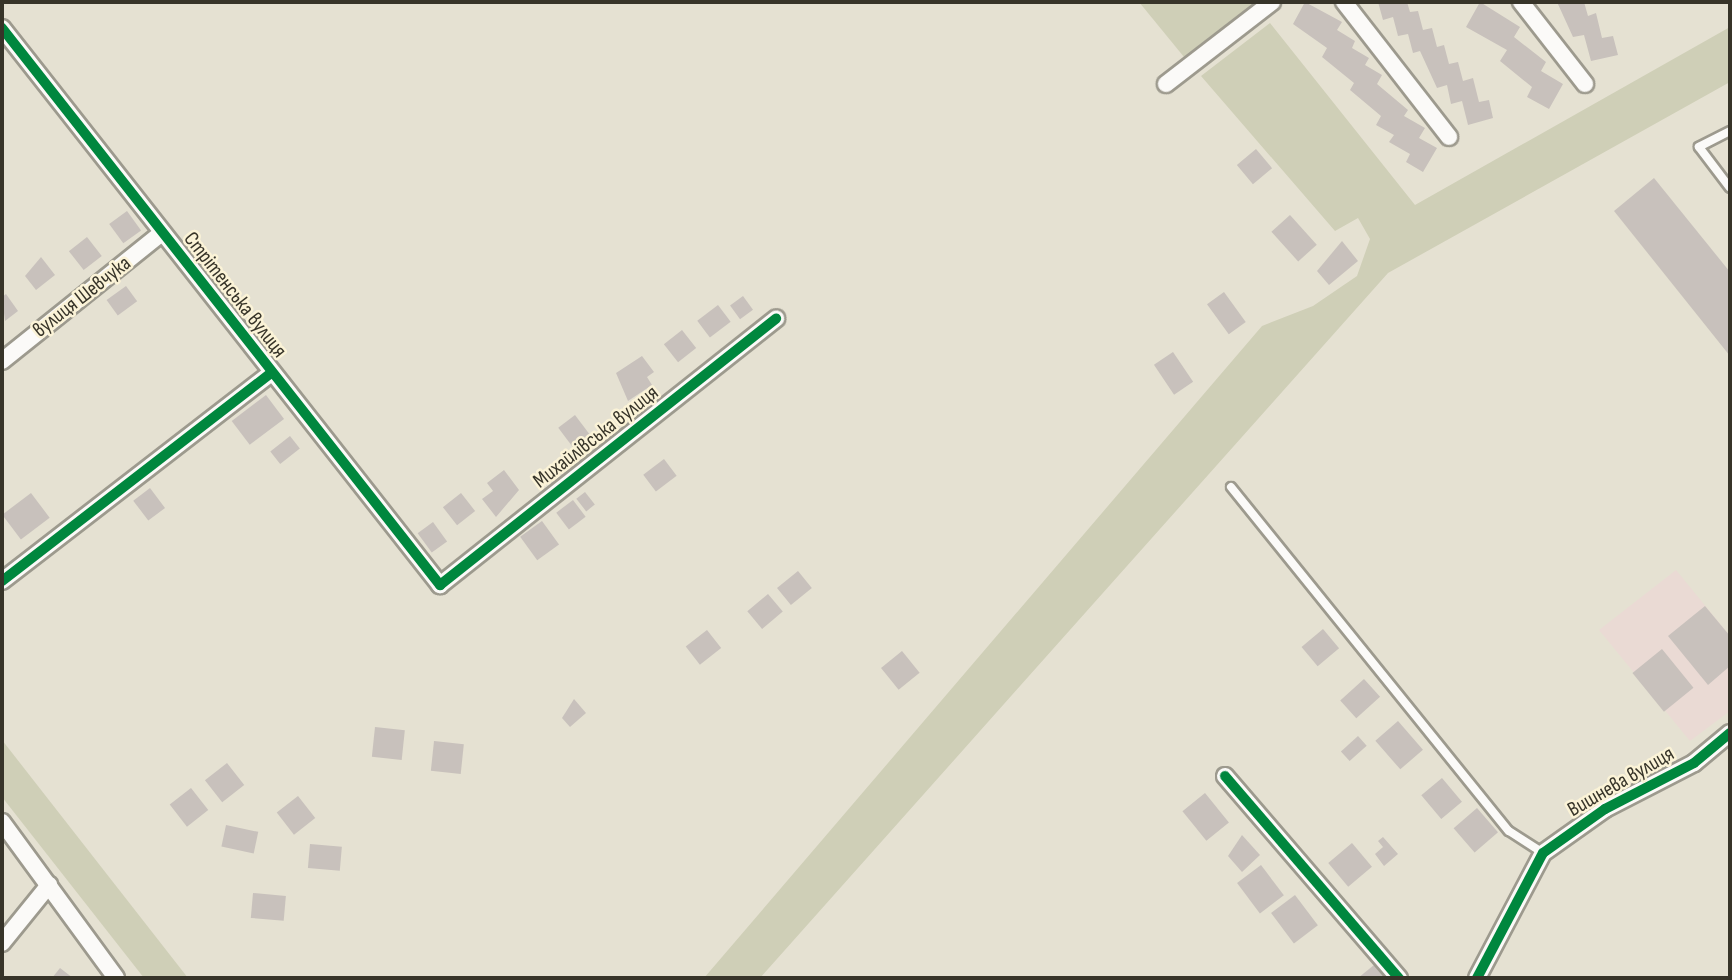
<!DOCTYPE html>
<html>
<head>
<meta charset="utf-8">
<style>
  body { margin:0 }
  #map { position:relative; width:1732px; height:980px; overflow:hidden; background:#e5e1d2; font-family:"Sofia Sans Condensed",sans-serif }
  div>[style] { position:absolute }
  .commercial>* { inset:0; background:#eadad4 }
  .green>* { inset:0; background:#cfcfb7 }
  .building>* { inset:0; background:#c8c1bc; transform-origin:0 0 }
  .roads { filter:drop-shadow(2px 0 #9d9a8e) drop-shadow(-2px 0 #9d9a8e) drop-shadow(0 2px #9d9a8e) drop-shadow(0 -2px #9d9a8e) }
  .lane>* { height:8px; margin:-4px; padding:0 4px; transform-origin:4px; border-radius:4px; background:#fbfaf8 }
  .street>* { height:16px; margin:-8px; padding:0 8px; transform-origin:8px; border-radius:8px; background:#fbfaf8 }
  .cycleway>* { height:10px; margin:-5px; padding:0 5px; transform-origin:5px; border-radius:5px; background:#00873e }
  span { translate:-50% -50%; white-space:nowrap; text-align:center; line-height:1.15; -webkit-text-stroke:5px #fbf3d7; paint-order:stroke }
  .street-label { font-size:21px; color:#373429 }
  .frame { position:absolute; inset:0; border:4px solid #373429; pointer-events:none }
</style>
</head>
<body>
<div id="map">
  <div class="commercial">
    <div style="clip-path:polygon(1676px 570px,1730px 636px,1730px 711px,1690px 741px,1599px 630px)"></div>
  </div>
  <div class="green">
    <div style="clip-path:polygon(1139px 2px,1253px 2px,1255px 4px,1184px 57px)"></div>
    <div style="clip-path:polygon(1270px 23px,1415px 205px,1730px 27px,1730px 82px,1388px 273px,760px 978px,704px 978px,1262px 326px,1313px 306px,1357px 276px,1370px 239px,1358px 218px,1335px 231px,1201px 76px)"></div>
    <div style="clip-path:polygon(2px 740px,188px 978px,144px 978px,2px 797px)"></div>
  </div>
  <div class="building">
    <div style="clip-path:polygon(1305px 2px,1342px 22px,1337px 30px,1355px 41px,1352px 48px,1369px 58px,1365px 65px,1382px 75px,1377px 84px,1408px 110px,1404px 116px,1425px 128px,1419px 138px,1437px 148px,1423px 172px,1406px 162px,1410px 154px,1389px 142px,1394px 135px,1376px 125px,1381px 116px,1350px 90px,1354px 83px,1322px 57px,1327px 48px,1293px 24px)"></div>
    <div style="clip-path:polygon(1378px 2px,1407px 2px,1410px 12px,1418px 11px,1423px 30px,1432px 28px,1437px 47px,1444px 45px,1449px 64px,1458px 62px,1463px 81px,1473px 78px,1479px 102px,1489px 100px,1493px 118px,1468px 125px,1462px 101px,1451px 104px,1447px 85px,1437px 88px,1420px 51px,1413px 53px,1408px 34px,1398px 36px,1393px 17px,1383px 20px)"></div>
    <div style="clip-path:polygon(1480px 2px,1520px 27px,1514px 37px,1546px 62px,1541px 71px,1563px 84px,1549px 109px,1527px 97px,1532px 87px,1500px 61px,1507px 50px,1466px 27px)"></div>
    <div style="clip-path:polygon(1557px 2px,1584px 2px,1588px 16px,1596px 13px,1602px 38px,1613px 36px,1618px 55px,1591px 61px,1584px 35px,1573px 37px)"></div>
    <div style="left:1256px;top:149px;width:25px;height:25px;rotate:50deg"></div>
    <div style="clip-path:polygon(1654px 178px,1730px 272px,1730px 356px,1614px 211px)"></div>
    <div style="left:127px;top:211px;width:24px;height:22px;rotate:54deg"></div>
    <div style="left:1290px;top:215px;width:40px;height:25px;rotate:48deg"></div>
    <div style="left:87px;top:237px;width:24px;height:23px;rotate:52deg"></div>
    <div style="clip-path:polygon(1342px 241px,1358px 261px,1329px 285px,1317px 271px)"></div>
    <div style="clip-path:polygon(41px 257px,55px 275px,36px 290px,25px 276px)"></div>
    <div style="left:126px;top:286px;width:19px;height:24px;rotate:54deg"></div>
    <div style="left:1224px;top:292px;width:37px;height:21px;rotate:54deg"></div>
    <div style="clip-path:polygon(6px 294px,18px 311px,5px 321px,2px 297px)"></div>
    <div style="left:743px;top:296px;width:17px;height:16px;rotate:54deg"></div>
    <div style="left:718px;top:305px;width:21px;height:26px;rotate:53deg"></div>
    <div style="left:682px;top:330px;width:23px;height:23px;rotate:52deg"></div>
    <div style="left:1173px;top:352px;width:36px;height:23px;rotate:56deg"></div>
    <div style="clip-path:polygon(642px 356px,654px 372px,647px 377px,652px 385px,628px 401px,616px 373px)"></div>
    <div style="left:266px;top:395px;width:30px;height:43px;rotate:53deg"></div>
    <div style="left:575px;top:415px;width:31px;height:21px;rotate:53deg"></div>
    <div style="left:290px;top:436px;width:16px;height:25px;rotate:52deg"></div>
    <div style="left:664px;top:459px;width:21px;height:26px;rotate:53deg"></div>
    <div style="clip-path:polygon(504px 470px,519px 490px,496px 517px,482px 499px,493px 491px,487px 483px)"></div>
    <div style="left:150px;top:488px;width:25px;height:21px;rotate:53deg"></div>
    <div style="left:585px;top:492px;width:16px;height:11px;rotate:52deg"></div>
    <div style="left:31px;top:493px;width:31px;height:36px;rotate:53deg"></div>
    <div style="left:461px;top:493px;width:23px;height:23px;rotate:52deg"></div>
    <div style="left:573px;top:500px;width:21px;height:21px;rotate:53deg"></div>
    <div style="left:542px;top:521px;width:29px;height:27px;rotate:54deg"></div>
    <div style="left:433px;top:522px;width:24px;height:19px;rotate:54deg"></div>
    <div style="left:798px;top:571px;width:22px;height:27px;rotate:51deg"></div>
    <div style="left:768px;top:594px;width:23px;height:27px;rotate:50deg"></div>
    <div style="clip-path:polygon(1705px 606px,1730px 636px,1730px 666px,1708px 685px,1668px 636px)"></div>
    <div style="left:1323px;top:629px;width:25px;height:28px;rotate:50deg"></div>
    <div style="left:707px;top:630px;width:23px;height:27px;rotate:52deg"></div>
    <div style="left:1662px;top:649px;width:50px;height:38px;rotate:51deg"></div>
    <div style="left:902px;top:651px;width:28px;height:27px;rotate:51deg"></div>
    <div style="left:1364px;top:679px;width:24px;height:32px;rotate:48deg"></div>
    <div style="clip-path:polygon(574px 699px,586px 713px,570px 727px,562px 718px)"></div>
    <div style="left:1398px;top:721px;width:38px;height:30px;rotate:49deg"></div>
    <div style="left:375px;top:727px;width:30px;height:30px;rotate:6deg"></div>
    <div style="left:1358px;top:736px;width:13px;height:23px;rotate:48deg"></div>
    <div style="left:434px;top:741px;width:30px;height:30px;rotate:6deg"></div>
    <div style="left:227px;top:763px;width:28px;height:28px;rotate:52deg"></div>
    <div style="left:1442px;top:778px;width:31px;height:27px;rotate:50deg"></div>
    <div style="left:191px;top:788px;width:28px;height:27px;rotate:52deg"></div>
    <div style="left:1205px;top:793px;width:38px;height:29px;rotate:51deg"></div>
    <div style="left:298px;top:796px;width:28px;height:27px;rotate:52deg"></div>
    <div style="left:1477px;top:808px;width:32px;height:31px;rotate:49deg"></div>
    <div style="left:226px;top:825px;width:33px;height:22px;rotate:12deg"></div>
    <div style="clip-path:polygon(1242px 835px,1260px 855px,1242px 872px,1228px 856px)"></div>
    <div style="clip-path:polygon(1383px 837px,1398px 854px,1384px 866px,1375px 854px,1383px 847px,1378px 841px)"></div>
    <div style="left:1352px;top:843px;width:31px;height:31px;rotate:50deg"></div>
    <div style="left:310px;top:844px;width:32px;height:24px;rotate:5deg"></div>
    <div style="left:1261px;top:865px;width:38px;height:30px;rotate:53deg"></div>
    <div style="left:253px;top:893px;width:33px;height:25px;rotate:5deg"></div>
    <div style="left:1295px;top:895px;width:38px;height:30px;rotate:53deg"></div>
    <div style="clip-path:polygon(1374px 965px,1385px 978px,1358px 978px)"></div>
    <div style="clip-path:polygon(60px 968px,73px 978px,52px 978px)"></div>
  </div>
  <div class="roads">
    <div class="lane">
      <div style="left:1730px;top:131px;width:35px;rotate:153deg"></div>
      <div style="left:1699px;top:147px;width:51px;rotate:52.9deg"></div>
      <div style="left:1231px;top:487px;width:442px;rotate:51.1deg"></div>
      <div style="left:1509px;top:831px;width:40px;rotate:32.9deg"></div>
    </div>
    <div class="street">
      <div style="left:1344px;top:2px;width:171px;rotate:52.1deg"></div>
      <div style="left:1521px;top:2px;width:104px;rotate:52deg"></div>
      <div style="left:2px;top:28px;width:709px;rotate:51.82deg"></div>
      <div style="left:440px;top:585px;width:429px;rotate:-38.4deg"></div>
      <div style="left:1166px;top:84px;width:134px;rotate:-37.7deg"></div>
      <div style="left:2px;top:361px;width:205px;rotate:-38.7deg"></div>
      <div style="left:2px;top:581px;width:340px;rotate:-37.7deg"></div>
      <div style="left:1225px;top:776px;width:267px;rotate:49.3deg"></div>
      <div style="left:2px;top:822px;width:193px;rotate:53.8deg"></div>
      <div style="left:2px;top:943px;width:75px;rotate:-51deg"></div>
      <div style="left:1477px;top:978px;width:141px;rotate:-62.2deg"></div>
      <div style="left:1543px;top:853px;width:76px;rotate:-35.4deg"></div>
      <div style="left:1605px;top:809px;width:100px;rotate:-27.3deg"></div>
      <div style="left:1694px;top:763px;width:47px;rotate:-39.8deg"></div>
    </div>
  </div>
  <div class="cycleway">
    <div style="left:2px;top:28px;width:709px;rotate:51.82deg"></div>
    <div style="left:440px;top:585px;width:429px;rotate:-38.4deg"></div>
    <div style="left:2px;top:581px;width:340px;rotate:-37.7deg"></div>
    <div style="left:1225px;top:776px;width:267px;rotate:49.3deg"></div>
    <div style="left:1477px;top:978px;width:141px;rotate:-62.2deg"></div>
    <div style="left:1543px;top:853px;width:76px;rotate:-35.4deg"></div>
    <div style="left:1605px;top:809px;width:100px;rotate:-27.3deg"></div>
    <div style="left:1694px;top:763px;width:47px;rotate:-39.8deg"></div>
  </div>
  <div class="street-label">
    <span style="left:235px;top:295px;rotate:52deg">Стрітенська вулиця</span>
    <span style="left:82px;top:297px;rotate:-38deg">вулиця Шевчука</span>
    <span style="left:596px;top:437px;rotate:-38deg">Михайлівська вулиця</span>
    <span style="left:1621px;top:782px;rotate:-30deg">Вишнева вулиця</span>
  </div>
  <div class="frame"></div>
</div>
</body>
</html>
